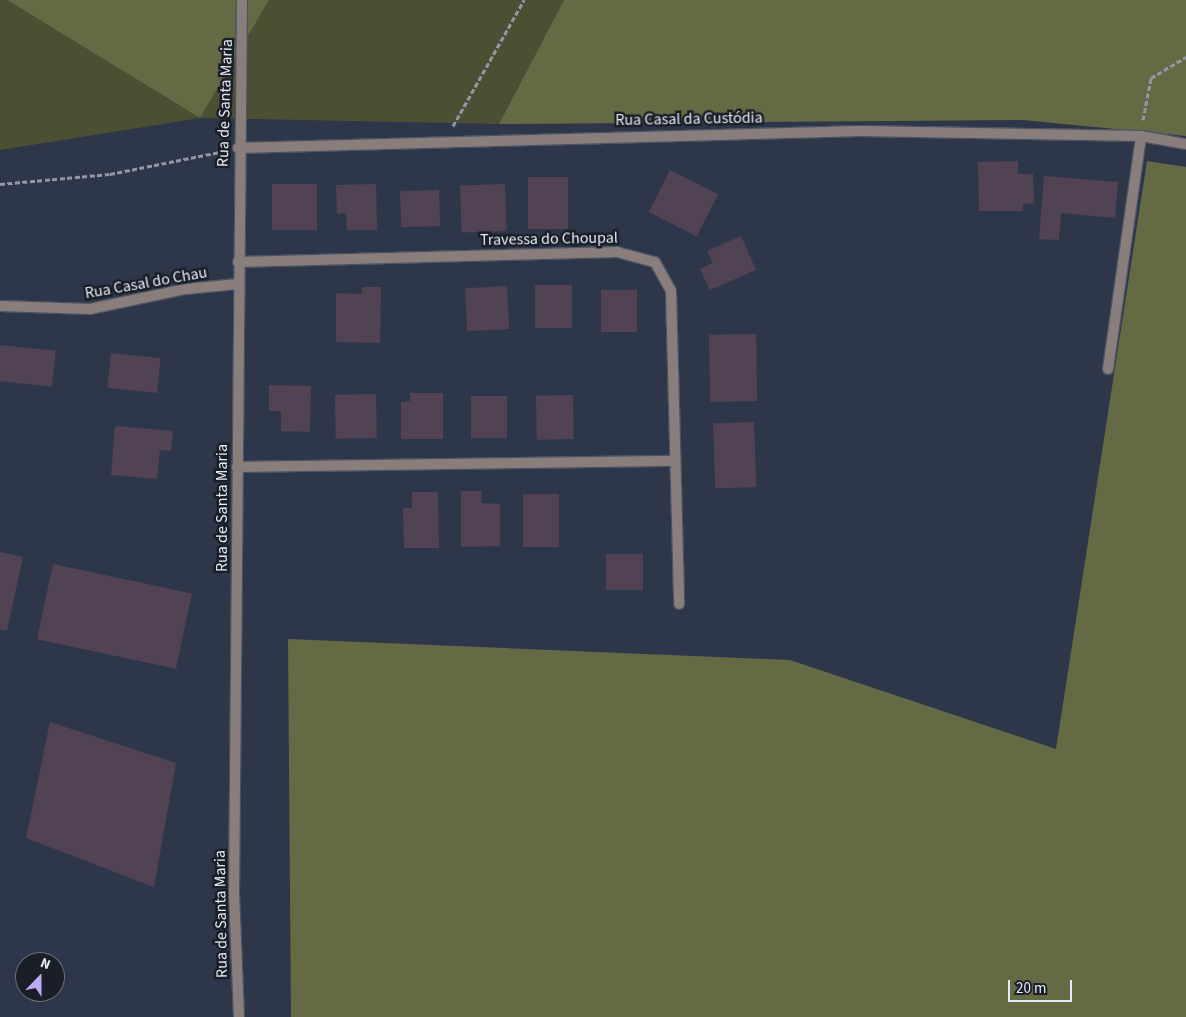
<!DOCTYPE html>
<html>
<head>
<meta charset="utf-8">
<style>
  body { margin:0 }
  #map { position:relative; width:1186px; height:1017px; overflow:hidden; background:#2e3749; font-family:"Source Sans 3",sans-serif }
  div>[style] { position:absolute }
  .green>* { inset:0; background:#4b5033 }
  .forest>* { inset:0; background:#646b44 }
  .building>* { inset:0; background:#524354; transform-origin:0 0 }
  .path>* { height:3px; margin-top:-1.5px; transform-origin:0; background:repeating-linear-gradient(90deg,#9097a6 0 5px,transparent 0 7.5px) }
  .roads { filter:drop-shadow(1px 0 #4b5465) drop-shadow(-1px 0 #4b5465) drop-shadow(0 1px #4b5465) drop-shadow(0 -1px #4b5465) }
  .service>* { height:10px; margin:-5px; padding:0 5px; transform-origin:5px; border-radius:5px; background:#8a7e7c }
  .minor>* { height:10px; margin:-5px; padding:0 5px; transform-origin:5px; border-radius:5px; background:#8a7e7c }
  .tertiary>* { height:10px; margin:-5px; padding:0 5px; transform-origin:5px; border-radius:5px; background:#8a7e7c }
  span { translate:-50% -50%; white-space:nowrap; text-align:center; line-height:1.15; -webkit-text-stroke:5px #1a1e27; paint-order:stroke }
  .street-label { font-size:16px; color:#e5eaf7 }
  .north { position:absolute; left:15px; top:952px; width:50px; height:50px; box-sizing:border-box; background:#1a1e27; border:1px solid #6b707a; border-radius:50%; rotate:22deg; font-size:14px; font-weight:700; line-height:20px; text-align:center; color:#e5eaf7 }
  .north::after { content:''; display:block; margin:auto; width:18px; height:22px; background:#bbaaf6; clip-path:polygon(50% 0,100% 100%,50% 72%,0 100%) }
  .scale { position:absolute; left:1008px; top:980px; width:64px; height:22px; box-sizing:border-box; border:2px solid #e5eaf7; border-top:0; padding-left:6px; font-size:15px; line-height:18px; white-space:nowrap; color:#e5eaf7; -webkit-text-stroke:4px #1a1e27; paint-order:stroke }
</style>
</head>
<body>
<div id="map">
  <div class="green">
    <div style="clip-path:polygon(0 0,7px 0,200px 118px,269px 0,564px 0,499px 124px,200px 118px,0 150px)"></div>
  </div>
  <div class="forest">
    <div style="clip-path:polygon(7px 0,269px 0,200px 118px)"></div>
    <div style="clip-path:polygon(564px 0,1186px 0,1186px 136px,1023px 120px,499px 124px)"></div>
    <div style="clip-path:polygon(1147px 161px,1186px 167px,1186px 1017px,291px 1017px,288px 639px,790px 660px,1056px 749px)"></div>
  </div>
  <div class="building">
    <div style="clip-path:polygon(1018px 161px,1018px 174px,1033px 174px,1034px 203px,1023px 204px,1023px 211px,979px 211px,978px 162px)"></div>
    <div style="left:670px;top:170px;width:54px;height:47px;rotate:27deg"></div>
    <div style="clip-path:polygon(1044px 176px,1118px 182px,1115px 218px,1061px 213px,1059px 240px,1039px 239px)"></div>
    <div style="left:528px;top:177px;width:40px;height:52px"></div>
    <div style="left:317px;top:184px;width:46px;height:45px;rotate:90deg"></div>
    <div style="clip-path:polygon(376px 184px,377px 230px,347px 230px,346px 213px,337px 214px,336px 185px)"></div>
    <div style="left:505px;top:184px;width:47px;height:45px;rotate:88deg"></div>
    <div style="left:439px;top:190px;width:36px;height:39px;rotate:88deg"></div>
    <div style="clip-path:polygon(741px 236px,756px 270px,710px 290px,700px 269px,713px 263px,707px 251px)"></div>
    <div style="left:535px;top:285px;width:37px;height:43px"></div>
    <div style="left:507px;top:286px;width:43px;height:42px;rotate:87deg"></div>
    <div style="clip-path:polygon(362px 287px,381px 287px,380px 343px,336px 342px,336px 293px,362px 294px)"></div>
    <div style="left:637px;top:290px;width:42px;height:36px;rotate:90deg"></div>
    <div style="left:756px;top:334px;width:67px;height:47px;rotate:89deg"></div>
    <div style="left:0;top:345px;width:56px;height:36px;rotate:6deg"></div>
    <div style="left:111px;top:353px;width:50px;height:35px;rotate:6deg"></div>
    <div style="clip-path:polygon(269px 385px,311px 386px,310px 432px,281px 431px,281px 411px,269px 411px)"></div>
    <div style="clip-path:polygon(410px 393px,443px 393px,443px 439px,401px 439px,401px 402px,410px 401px)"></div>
    <div style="left:376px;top:394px;width:44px;height:41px;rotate:89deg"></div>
    <div style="left:573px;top:395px;width:44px;height:37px;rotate:89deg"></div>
    <div style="left:471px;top:396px;width:36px;height:42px"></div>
    <div style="left:754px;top:422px;width:65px;height:41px;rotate:88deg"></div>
    <div style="clip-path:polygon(115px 426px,173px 431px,171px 451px,160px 450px,157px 479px,111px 475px)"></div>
    <div style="clip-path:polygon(461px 491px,482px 491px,481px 503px,500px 504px,500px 546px,461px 547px)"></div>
    <div style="clip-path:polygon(412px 492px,438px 492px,439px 548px,404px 548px,403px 508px,412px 508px)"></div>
    <div style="left:523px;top:494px;width:36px;height:53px"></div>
    <div style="clip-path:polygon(0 552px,23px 557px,7px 631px,0 629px)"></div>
    <div style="left:606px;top:554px;width:37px;height:36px"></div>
    <div style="left:53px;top:564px;width:142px;height:77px;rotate:12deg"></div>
    <div style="clip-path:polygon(50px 722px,176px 763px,154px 887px,26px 838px)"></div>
  </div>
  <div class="path">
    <div style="left:1143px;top:120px;width:43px;rotate:-79.2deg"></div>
    <div style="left:1151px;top:78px;width:41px;rotate:-31deg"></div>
    <div style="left:453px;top:126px;width:145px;rotate:-60.6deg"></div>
    <div style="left:0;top:184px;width:110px;rotate:-5.2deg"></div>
    <div style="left:110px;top:174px;width:117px;rotate:-11.3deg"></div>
  </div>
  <div class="roads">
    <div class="service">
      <div style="left:1108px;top:369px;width:235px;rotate:-81.9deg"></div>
    </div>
    <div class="minor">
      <div style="left:238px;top:148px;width:623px;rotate:-1.56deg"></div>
      <div style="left:861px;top:131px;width:280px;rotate:1deg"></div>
      <div style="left:1141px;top:136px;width:46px;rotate:10.1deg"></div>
      <div style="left:238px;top:262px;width:379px;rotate:-1.5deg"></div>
      <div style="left:617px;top:252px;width:39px;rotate:15deg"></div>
      <div style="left:655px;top:262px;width:33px;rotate:61deg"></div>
      <div style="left:671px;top:291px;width:313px;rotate:88.5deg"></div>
      <div style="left:0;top:306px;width:90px;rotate:1.9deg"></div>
      <div style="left:90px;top:309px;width:98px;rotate:-11.8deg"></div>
      <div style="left:186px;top:289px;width:52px;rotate:-5.5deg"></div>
      <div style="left:237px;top:467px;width:438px;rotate:-0.8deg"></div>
    </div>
    <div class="tertiary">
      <div style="left:239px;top:1017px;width:122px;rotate:-92.3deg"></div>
      <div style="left:234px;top:895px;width:895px;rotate:-89.49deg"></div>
    </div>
  </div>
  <div class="street-label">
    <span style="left:225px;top:103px;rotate:-88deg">Rua de Santa Maria</span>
    <span style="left:689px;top:119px;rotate:-1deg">Rua Casal da Custódia</span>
    <span style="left:549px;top:239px;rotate:-1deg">Travessa do Choupal</span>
    <span style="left:146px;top:283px;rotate:-10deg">Rua Casal do Chau</span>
    <span style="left:222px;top:508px;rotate:-90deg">Rua de Santa Maria</span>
    <span style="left:221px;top:914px;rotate:-91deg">Rua de Santa Maria</span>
  </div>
  <div class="north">N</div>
  <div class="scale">20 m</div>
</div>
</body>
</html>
